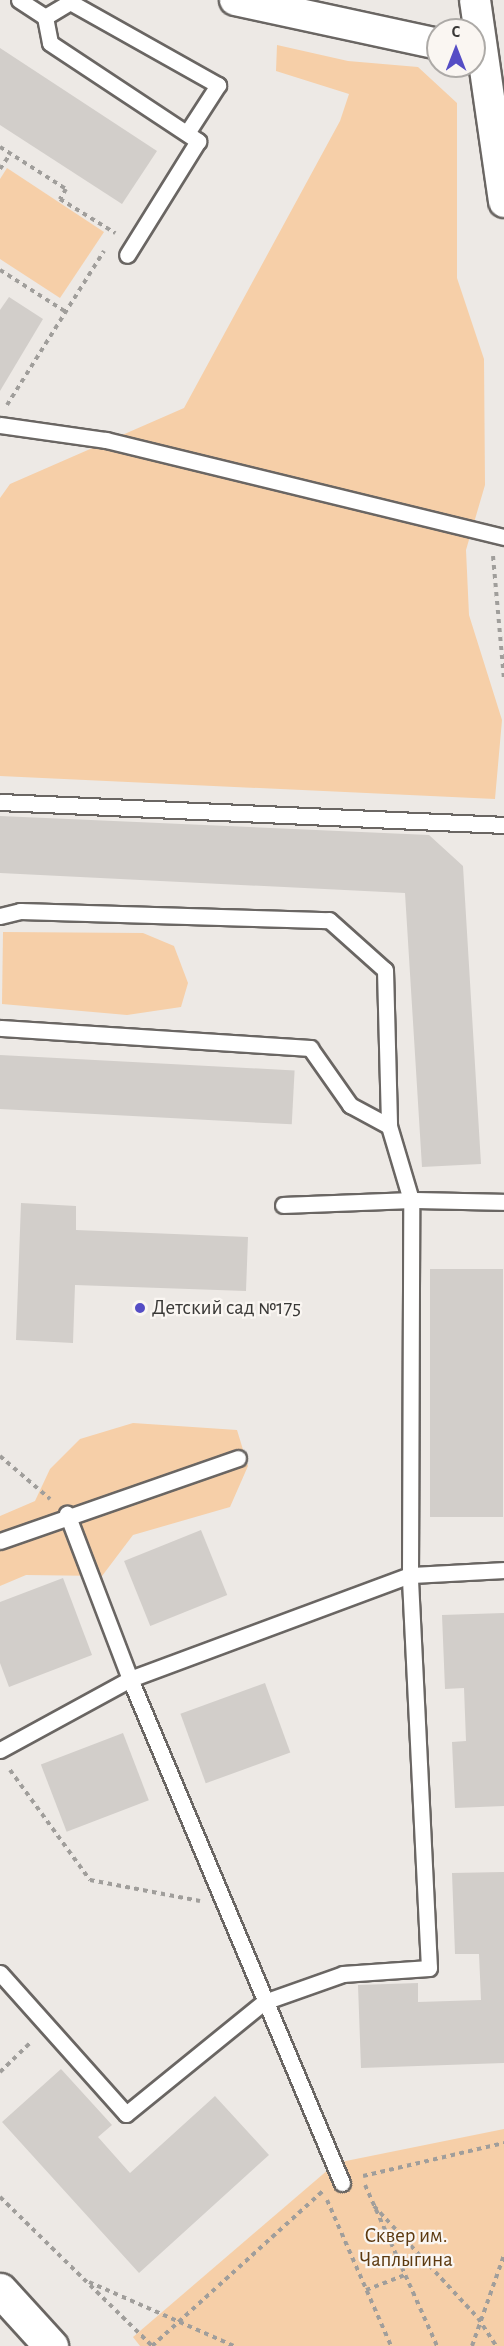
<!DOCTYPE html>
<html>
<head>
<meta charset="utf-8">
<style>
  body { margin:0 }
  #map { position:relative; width:504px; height:2346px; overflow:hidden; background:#ede9e5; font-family:"Alegreya Sans",sans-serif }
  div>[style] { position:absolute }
  .green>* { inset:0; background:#f6cfa8 }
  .building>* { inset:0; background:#d2ceca; transform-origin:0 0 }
  .path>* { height:4px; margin-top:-2px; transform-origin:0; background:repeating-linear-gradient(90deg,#a09e9b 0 4.5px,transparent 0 9px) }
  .roads { filter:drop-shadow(2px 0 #6a6663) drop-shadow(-2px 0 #6a6663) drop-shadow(0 2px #6a6663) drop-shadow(0 -2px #6a6663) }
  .service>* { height:15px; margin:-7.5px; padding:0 7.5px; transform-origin:7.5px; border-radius:7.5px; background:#fff }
  .minor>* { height:30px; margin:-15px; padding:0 15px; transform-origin:15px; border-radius:15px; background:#fff }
  .secondary>* { height:33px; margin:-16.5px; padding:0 16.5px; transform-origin:16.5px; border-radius:16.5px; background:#fff }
  .dots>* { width:16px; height:16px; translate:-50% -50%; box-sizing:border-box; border:3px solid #faf6f2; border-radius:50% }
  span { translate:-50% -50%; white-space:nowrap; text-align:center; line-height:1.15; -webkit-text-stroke:4.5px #faf6f2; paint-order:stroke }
  .poi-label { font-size:21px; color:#3a3937 }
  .left { translate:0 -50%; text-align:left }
  .park-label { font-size:21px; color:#5d3a10 }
  .north { position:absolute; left:426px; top:18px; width:60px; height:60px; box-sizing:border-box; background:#faf6f2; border:2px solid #adaaa7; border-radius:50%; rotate:0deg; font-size:16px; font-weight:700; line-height:24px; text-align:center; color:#3a3937 }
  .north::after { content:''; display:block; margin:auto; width:21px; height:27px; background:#554dc5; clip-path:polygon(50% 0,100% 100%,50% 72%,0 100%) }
</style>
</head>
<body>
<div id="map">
  <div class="green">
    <div style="clip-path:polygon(277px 45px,348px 61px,418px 67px,457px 103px,457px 278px,484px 359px,485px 485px,466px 550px,469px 615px,502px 720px,495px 799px,0 776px,0 498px,10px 484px,184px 408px,340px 121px,349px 94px,276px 71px)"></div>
    <div style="clip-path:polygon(7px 168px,104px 232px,60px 298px,0 259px,0 179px)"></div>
    <div style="clip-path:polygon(3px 932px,143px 933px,174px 946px,188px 983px,181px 1007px,127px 1015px,2px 1004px)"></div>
    <div style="clip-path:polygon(133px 1423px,237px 1430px,248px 1466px,230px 1507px,133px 1535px,102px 1576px,26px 1575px,0 1586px,0 1516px,35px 1501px,50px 1469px,80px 1439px)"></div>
    <div style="clip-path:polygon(504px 2129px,504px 2346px,140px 2346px,133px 2337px,336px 2163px)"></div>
  </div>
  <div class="building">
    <div style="clip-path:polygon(0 48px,157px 151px,122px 204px,0 125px)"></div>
    <div style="clip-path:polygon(9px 297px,43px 319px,0 391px,0 310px)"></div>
    <div style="clip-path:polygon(0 816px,429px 835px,463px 866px,481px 1164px,422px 1167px,405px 893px,0 873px)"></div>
    <div style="left:0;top:1055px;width:295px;height:54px;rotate:3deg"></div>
    <div style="clip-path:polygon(21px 1203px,76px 1206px,76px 1230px,248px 1237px,246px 1291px,75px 1285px,73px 1343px,16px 1340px)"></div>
    <div style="left:503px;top:1269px;width:248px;height:73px;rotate:90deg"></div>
    <div style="left:201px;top:1530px;width:70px;height:83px;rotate:68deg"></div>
    <div style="clip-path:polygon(63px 1578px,92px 1655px,9px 1687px,0 1663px,0 1602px)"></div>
    <div style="clip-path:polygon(504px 1613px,504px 1806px,455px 1808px,452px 1742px,466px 1741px,464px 1688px,445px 1689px,442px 1615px)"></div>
    <div style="left:265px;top:1683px;width:74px;height:90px;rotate:70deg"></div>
    <div style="left:123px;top:1733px;width:72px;height:88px;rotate:69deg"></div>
    <div style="clip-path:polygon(504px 1872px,504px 2063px,361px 2068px,358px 1985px,418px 1983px,418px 2002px,481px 2000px,479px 1954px,455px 1954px,452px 1873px)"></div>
    <div style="clip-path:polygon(61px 2069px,112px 2125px,98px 2137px,130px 2173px,215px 2096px,269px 2155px,139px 2273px,2px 2122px)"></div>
  </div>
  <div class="path">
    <div style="left:0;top:147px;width:78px;rotate:32.5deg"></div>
    <div style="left:66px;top:189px;width:12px;rotate:121deg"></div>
    <div style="left:60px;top:199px;width:65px;rotate:31.7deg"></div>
    <div style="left:0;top:169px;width:18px;rotate:-56deg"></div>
    <div style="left:0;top:270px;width:78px;rotate:32.5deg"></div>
    <div style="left:7px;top:405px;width:182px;rotate:-57.8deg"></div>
    <div style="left:493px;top:556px;width:124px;rotate:84.9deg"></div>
    <div style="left:0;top:1456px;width:66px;rotate:40.7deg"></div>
    <div style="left:10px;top:1770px;width:136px;rotate:54deg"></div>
    <div style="left:90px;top:1880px;width:112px;rotate:10.8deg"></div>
    <div style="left:0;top:2072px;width:43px;rotate:-44.1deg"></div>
    <div style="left:363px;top:2176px;width:145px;rotate:-13.2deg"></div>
    <div style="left:365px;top:2185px;width:176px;rotate:65.9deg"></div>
    <div style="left:0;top:2197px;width:213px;rotate:44.4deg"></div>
    <div style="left:327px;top:2200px;width:159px;rotate:66.3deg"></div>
    <div style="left:374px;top:2206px;width:153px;rotate:47.1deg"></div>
    <div style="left:478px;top:2318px;width:33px;rotate:57deg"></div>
    <div style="left:89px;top:2282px;width:158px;rotate:23.8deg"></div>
    <div style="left:366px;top:2290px;width:42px;rotate:-21deg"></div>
    <div style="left:152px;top:2346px;width:231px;rotate:-42.2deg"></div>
    <div style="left:472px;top:2346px;width:96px;rotate:-70.6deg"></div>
  </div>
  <div class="roads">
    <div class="service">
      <div style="left:19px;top:0;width:31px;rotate:33deg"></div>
      <div style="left:45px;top:17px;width:26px;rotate:79deg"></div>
      <div style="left:50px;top:43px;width:178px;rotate:33.5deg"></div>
      <div style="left:198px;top:141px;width:134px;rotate:121.9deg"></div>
      <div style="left:45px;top:17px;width:29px;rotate:-31deg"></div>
      <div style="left:70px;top:2px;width:170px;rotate:29.3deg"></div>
      <div style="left:218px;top:85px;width:57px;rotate:122.9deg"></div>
      <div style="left:0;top:425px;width:107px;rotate:8.1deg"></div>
      <div style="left:106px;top:440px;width:410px;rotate:13.7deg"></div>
      <div style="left:0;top:802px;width:505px;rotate:2.61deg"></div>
      <div style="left:0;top:916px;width:21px;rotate:-14deg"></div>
      <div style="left:20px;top:911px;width:309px;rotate:1.7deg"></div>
      <div style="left:329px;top:920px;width:75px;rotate:41.8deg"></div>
      <div style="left:385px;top:970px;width:156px;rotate:88.5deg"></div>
      <div style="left:389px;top:1126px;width:77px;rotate:73.4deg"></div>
      <div style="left:411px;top:1200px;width:128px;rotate:177.8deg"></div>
      <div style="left:0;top:1028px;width:311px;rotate:3.7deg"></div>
      <div style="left:310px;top:1048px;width:70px;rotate:54.9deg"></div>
      <div style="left:350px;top:1105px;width:44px;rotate:28.3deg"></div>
      <div style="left:0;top:1541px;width:252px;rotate:-19.2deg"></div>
      <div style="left:0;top:1750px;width:148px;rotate:-28.6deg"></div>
      <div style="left:130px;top:1679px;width:177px;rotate:-110.9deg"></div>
      <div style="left:0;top:1973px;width:189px;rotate:48.2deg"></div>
      <div style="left:126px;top:2114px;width:178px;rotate:-39.1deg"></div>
      <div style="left:264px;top:2002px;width:84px;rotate:-19.5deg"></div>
      <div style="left:343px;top:1974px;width:86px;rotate:-4deg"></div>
      <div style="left:429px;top:1968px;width:393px;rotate:-92.8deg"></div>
      <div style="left:410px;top:1575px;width:375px;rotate:-89.8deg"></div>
      <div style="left:411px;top:1200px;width:93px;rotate:1.2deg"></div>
      <div style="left:342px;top:2183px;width:547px;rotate:-112.81deg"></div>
      <div style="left:130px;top:1679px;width:299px;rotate:-20.4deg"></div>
      <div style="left:410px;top:1575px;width:94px;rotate:-3deg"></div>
    </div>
    <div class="minor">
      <div style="left:235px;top:0;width:208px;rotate:12.2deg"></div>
      <div style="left:475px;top:0;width:204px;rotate:81.8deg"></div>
    </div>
    <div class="secondary">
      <div style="left:0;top:2290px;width:76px;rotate:47.7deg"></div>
    </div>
  </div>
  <div class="dots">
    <div style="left:140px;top:1308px;background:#554dc5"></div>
  </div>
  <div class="poi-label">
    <span class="left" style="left:152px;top:1308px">Детский сад №175</span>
  </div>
  <div class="park-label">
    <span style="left:406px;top:2248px">Сквер им.<br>Чаплыгина</span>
  </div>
  <div class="north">С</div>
</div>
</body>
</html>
